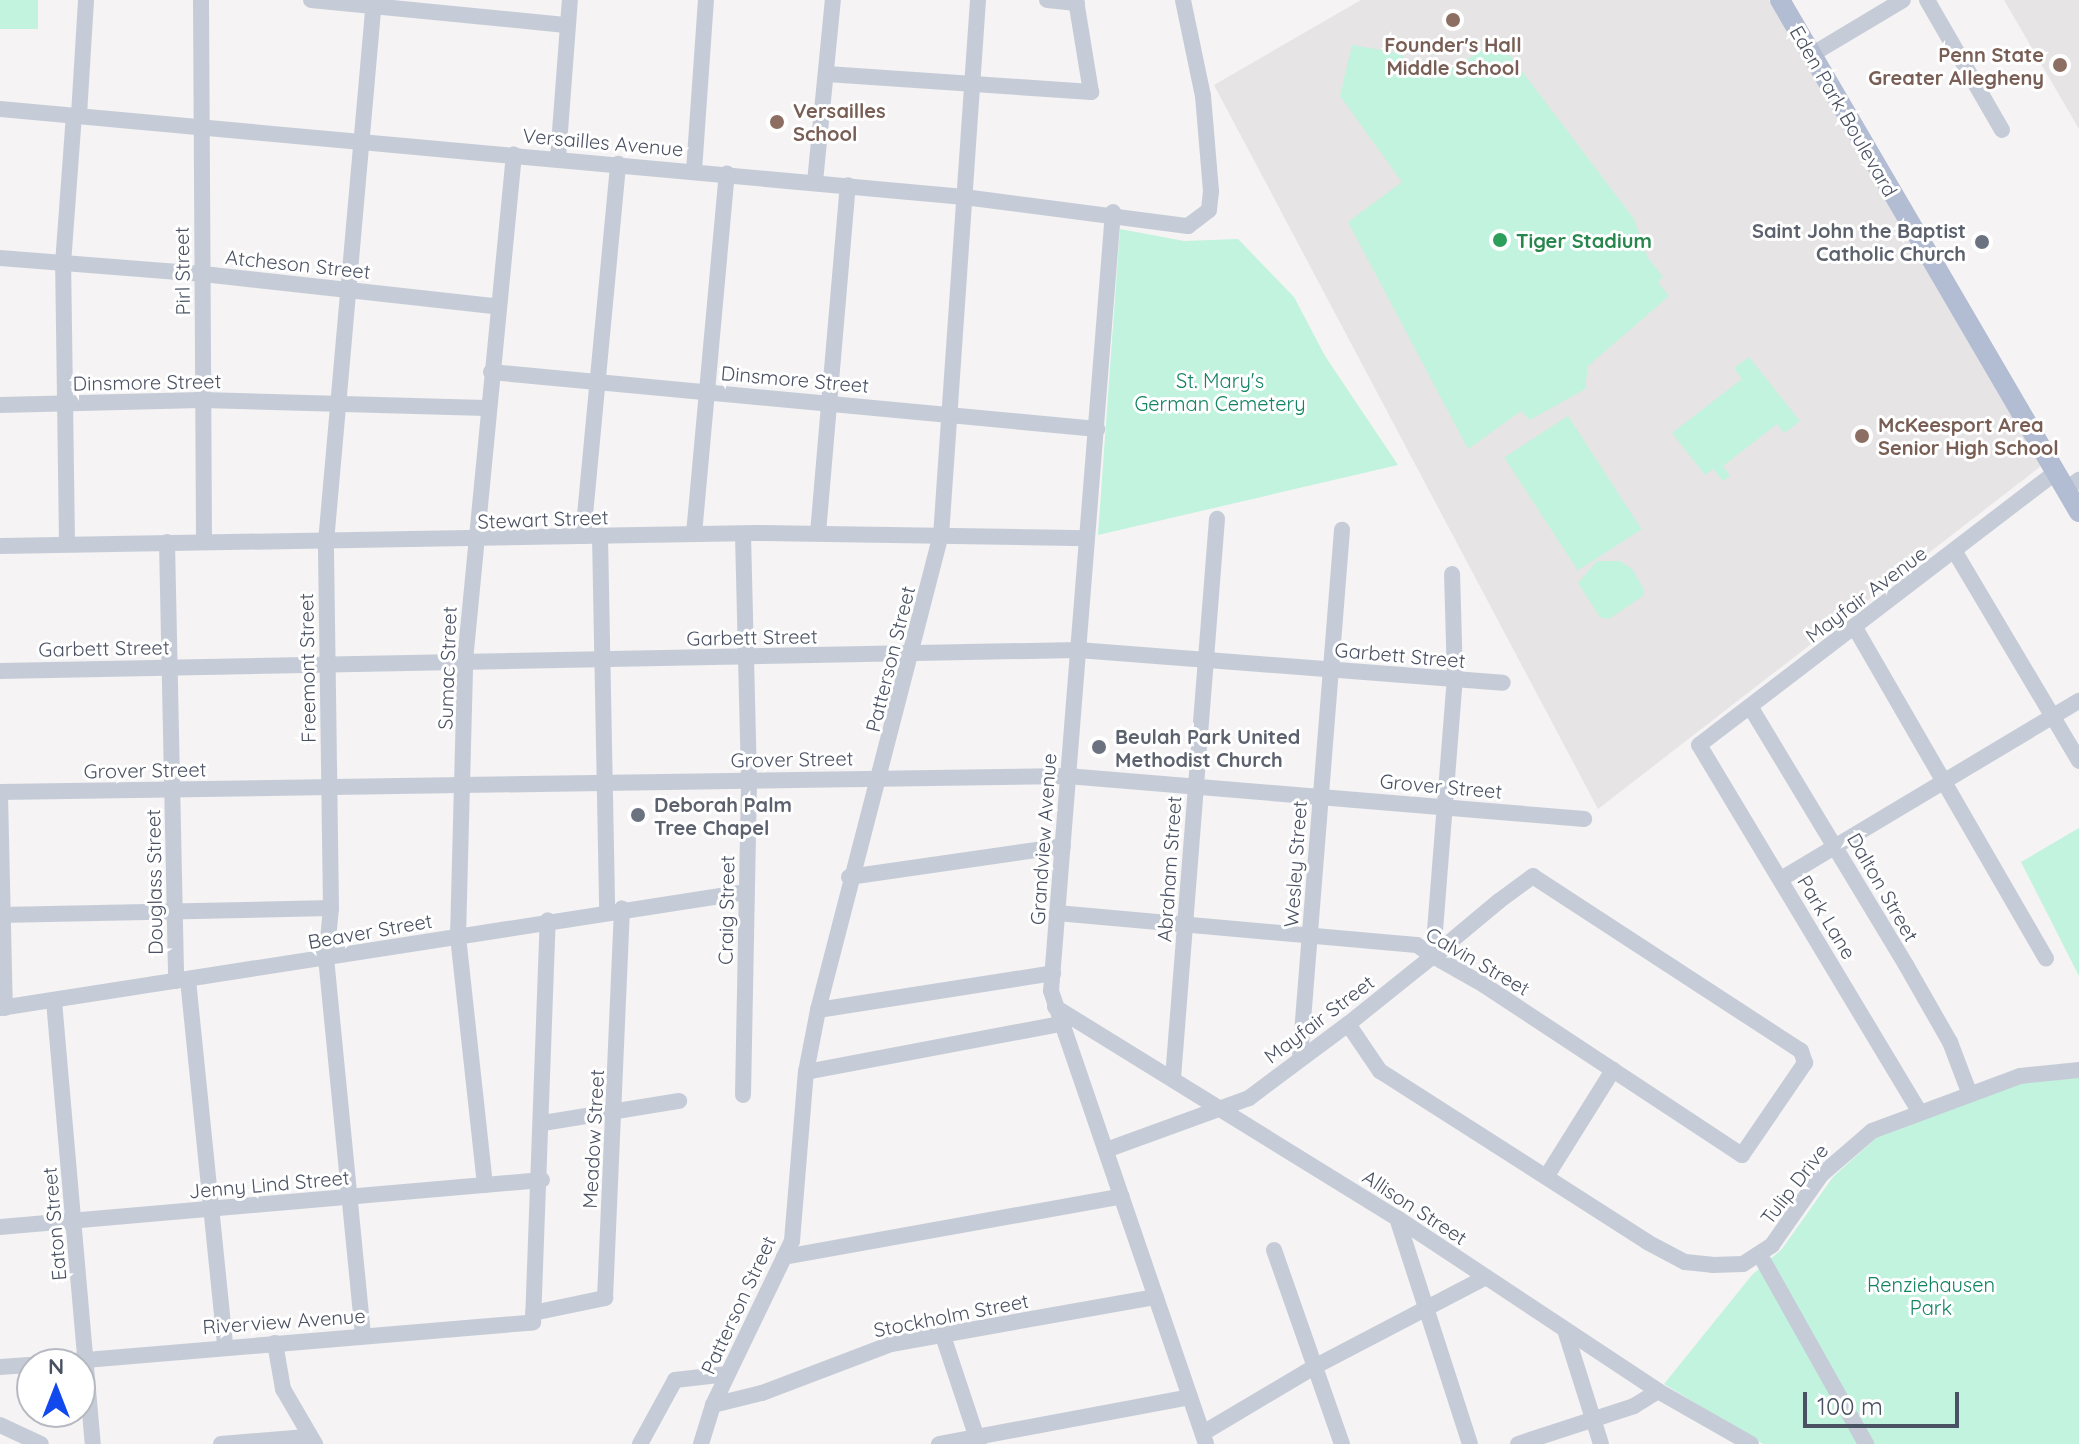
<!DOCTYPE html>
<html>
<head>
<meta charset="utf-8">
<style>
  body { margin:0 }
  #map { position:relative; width:2079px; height:1444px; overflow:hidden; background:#f5f3f3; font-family:Quicksand,sans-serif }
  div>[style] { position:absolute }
  .education>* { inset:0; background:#e6e4e5 }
  .green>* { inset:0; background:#c1f3de; transform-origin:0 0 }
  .minor>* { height:16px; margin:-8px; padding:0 8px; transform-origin:8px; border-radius:8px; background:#c6ccd7 }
  .major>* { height:20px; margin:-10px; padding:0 10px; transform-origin:10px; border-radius:10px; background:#b2bcd2 }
  .dots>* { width:22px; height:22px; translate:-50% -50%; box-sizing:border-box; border:4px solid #fff; border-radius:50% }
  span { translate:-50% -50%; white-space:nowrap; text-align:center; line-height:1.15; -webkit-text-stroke:6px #fff; paint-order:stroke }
  .education-label { font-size:20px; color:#785e54; font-weight:700 }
  .right { translate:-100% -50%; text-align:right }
  .left { translate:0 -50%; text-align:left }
  .street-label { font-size:20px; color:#495162 }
  .worship-label { font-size:20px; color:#5b616d; font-weight:700 }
  .leisure-label { font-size:20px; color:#27864d; font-weight:700 }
  .park-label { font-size:20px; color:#138461 }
  .north { position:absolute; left:16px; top:1348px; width:80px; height:80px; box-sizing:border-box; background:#fff; border:2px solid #b6b9c0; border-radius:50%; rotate:0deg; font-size:22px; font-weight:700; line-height:32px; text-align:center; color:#495162 }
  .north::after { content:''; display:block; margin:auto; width:28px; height:36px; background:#1249ef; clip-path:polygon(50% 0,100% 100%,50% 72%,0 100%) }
  .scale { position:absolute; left:1803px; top:1392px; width:156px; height:36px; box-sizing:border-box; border:4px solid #495162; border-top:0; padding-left:10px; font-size:24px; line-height:28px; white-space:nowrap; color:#495162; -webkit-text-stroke:6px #fff; paint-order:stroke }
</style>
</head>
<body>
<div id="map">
  <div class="education">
    <div style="clip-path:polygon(1361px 0,1769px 0,2041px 466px,1598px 809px,1214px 85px)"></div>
    <div style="clip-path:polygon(2004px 0,2079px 0,2079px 129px)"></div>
  </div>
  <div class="green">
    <div style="left:0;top:0;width:38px;height:29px"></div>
    <div style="clip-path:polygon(1352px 45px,1403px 54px,1407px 71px,1442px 74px,1488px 47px,1506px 50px,1634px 219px,1648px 258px,1663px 277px,1658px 282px,1669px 296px,1588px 366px,1585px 389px,1530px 420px,1521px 411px,1468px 449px,1348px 222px,1402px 182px,1340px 96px)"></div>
    <div style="clip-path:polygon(1120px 229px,1184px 241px,1238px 239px,1294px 297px,1325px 356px,1398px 465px,1098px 535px)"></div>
    <div style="clip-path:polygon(1749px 357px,1800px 421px,1784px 433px,1777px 424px,1723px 466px,1730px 476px,1723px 481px,1713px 469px,1705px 475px,1672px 433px,1742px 379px,1734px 368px)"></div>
    <div style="left:1568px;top:416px;width:135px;height:76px;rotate:57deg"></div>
    <div style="clip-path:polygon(1597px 561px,1620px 561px,1632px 569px,1643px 588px,1644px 595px,1609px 619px,1600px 617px,1578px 583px)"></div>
    <div style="clip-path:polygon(2079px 828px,2079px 976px,2021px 862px)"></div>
    <div style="clip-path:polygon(2079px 1076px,2079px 1444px,1763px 1444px,1664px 1384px,1752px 1275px,1782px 1249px,1833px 1177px,1876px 1138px,2021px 1082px)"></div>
  </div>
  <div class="minor">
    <div style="left:201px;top:0;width:542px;rotate:89.68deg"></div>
    <div style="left:311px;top:0;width:258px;rotate:5.6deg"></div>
    <div style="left:1047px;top:0;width:30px;rotate:6deg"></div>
    <div style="left:1927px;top:0;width:150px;rotate:60deg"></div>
    <div style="left:1811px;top:55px;width:107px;rotate:-30.9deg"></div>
    <div style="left:827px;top:74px;width:265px;rotate:3.9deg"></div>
    <div style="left:1091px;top:92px;width:93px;rotate:-99.3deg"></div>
    <div style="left:0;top:109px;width:968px;rotate:5.22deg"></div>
    <div style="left:964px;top:197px;width:226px;rotate:7.4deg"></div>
    <div style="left:1188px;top:226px;width:26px;rotate:-37deg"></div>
    <div style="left:1209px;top:210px;width:19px;rotate:-84deg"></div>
    <div style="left:1211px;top:191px;width:95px;rotate:-94.8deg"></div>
    <div style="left:1203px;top:96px;width:98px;rotate:-101.8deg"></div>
    <div style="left:79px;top:115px;width:115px;rotate:-86.5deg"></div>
    <div style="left:558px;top:158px;width:158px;rotate:-85.7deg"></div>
    <div style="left:694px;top:171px;width:171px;rotate:-86deg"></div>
    <div style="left:815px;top:182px;width:183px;rotate:-84.4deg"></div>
    <div style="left:1113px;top:212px;width:781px;rotate:94.55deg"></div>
    <div style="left:1051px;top:991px;width:479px;rotate:71.1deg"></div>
    <div style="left:0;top:258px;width:204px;rotate:4.5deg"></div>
    <div style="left:203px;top:274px;width:294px;rotate:6.3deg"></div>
    <div style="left:491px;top:372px;width:609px;rotate:5.37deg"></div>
    <div style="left:0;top:405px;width:202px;rotate:-1.4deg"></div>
    <div style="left:202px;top:400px;width:284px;rotate:1.6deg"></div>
    <div style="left:2066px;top:489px;width:16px;rotate:-35deg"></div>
    <div style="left:818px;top:533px;width:349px;rotate:-85.1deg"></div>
    <div style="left:694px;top:534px;width:362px;rotate:-84.8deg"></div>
    <div style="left:583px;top:536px;width:374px;rotate:-84.6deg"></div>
    <div style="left:600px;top:536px;width:376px;rotate:88.9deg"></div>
    <div style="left:67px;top:542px;width:278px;rotate:-90.8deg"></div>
    <div style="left:63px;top:264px;width:149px;rotate:-85.8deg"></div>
    <div style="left:167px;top:542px;width:439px;rotate:88.8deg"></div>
    <div style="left:0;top:546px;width:757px;rotate:-0.98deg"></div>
    <div style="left:757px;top:533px;width:330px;rotate:0.9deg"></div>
    <div style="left:1955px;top:552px;width:243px;rotate:59.3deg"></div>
    <div style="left:1854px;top:626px;width:384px;rotate:60deg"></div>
    <div style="left:0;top:671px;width:1078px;rotate:-1.12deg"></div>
    <div style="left:1078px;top:650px;width:426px;rotate:4.4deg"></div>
    <div style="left:1751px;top:708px;width:300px;rotate:58.9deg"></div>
    <div style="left:1906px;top:965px;width:89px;rotate:60.3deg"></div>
    <div style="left:1950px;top:1042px;width:53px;rotate:69.2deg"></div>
    <div style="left:0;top:792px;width:1067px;rotate:-0.86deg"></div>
    <div style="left:1067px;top:776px;width:519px;rotate:4.75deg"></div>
    <div style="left:0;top:794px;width:214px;rotate:88.7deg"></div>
    <div style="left:849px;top:877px;width:216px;rotate:-8.2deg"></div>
    <div style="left:1781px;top:879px;width:347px;rotate:-30.9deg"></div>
    <div style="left:1057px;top:913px;width:361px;rotate:5.1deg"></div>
    <div style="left:1417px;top:945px;width:19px;rotate:35deg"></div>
    <div style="left:1433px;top:956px;width:59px;rotate:29.6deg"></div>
    <div style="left:1484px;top:985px;width:309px;rotate:33.4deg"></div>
    <div style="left:1742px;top:1155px;width:112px;rotate:-55.6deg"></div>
    <div style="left:1805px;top:1063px;width:13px;rotate:-108deg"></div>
    <div style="left:1801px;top:1051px;width:320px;rotate:-146.9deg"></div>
    <div style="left:1533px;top:876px;width:42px;rotate:143.7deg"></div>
    <div style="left:1499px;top:901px;width:86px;rotate:140.2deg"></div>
    <div style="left:1433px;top:956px;width:109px;rotate:141.3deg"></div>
    <div style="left:1348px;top:1024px;width:124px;rotate:143.2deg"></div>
    <div style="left:1249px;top:1098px;width:152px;rotate:160deg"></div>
    <div style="left:0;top:915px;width:331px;rotate:-1.2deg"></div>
    <div style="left:1433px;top:956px;width:278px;rotate:-85.5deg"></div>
    <div style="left:1455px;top:679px;width:105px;rotate:-91.6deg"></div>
    <div style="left:188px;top:980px;width:367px;rotate:84.2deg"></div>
    <div style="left:54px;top:1001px;width:445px;rotate:85deg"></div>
    <div style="left:1055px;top:1007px;width:402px;rotate:31.7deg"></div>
    <div style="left:1397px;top:1218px;width:313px;rotate:33.5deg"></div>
    <div style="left:1658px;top:1391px;width:107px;rotate:29.7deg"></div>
    <div style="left:0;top:1008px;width:755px;rotate:-8.84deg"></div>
    <div style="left:818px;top:1010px;width:238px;rotate:-8.9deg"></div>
    <div style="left:1348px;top:1024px;width:57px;rotate:55.8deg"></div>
    <div style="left:1380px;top:1071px;width:317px;rotate:32.6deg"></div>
    <div style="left:1647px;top:1242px;width:43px;rotate:27.8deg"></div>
    <div style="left:1685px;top:1262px;width:27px;rotate:6deg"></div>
    <div style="left:1712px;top:1265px;width:31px;rotate:-2deg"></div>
    <div style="left:1743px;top:1264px;width:35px;rotate:-33deg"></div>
    <div style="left:1772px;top:1245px;width:85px;rotate:-55deg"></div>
    <div style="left:1821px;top:1175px;width:67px;rotate:-40.8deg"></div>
    <div style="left:1872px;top:1131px;width:158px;rotate:-20.4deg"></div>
    <div style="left:2020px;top:1076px;width:59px;rotate:-5.8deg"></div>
    <div style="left:1300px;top:1058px;width:530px;rotate:-85.45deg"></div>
    <div style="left:806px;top:1072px;width:258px;rotate:-10.7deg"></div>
    <div style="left:1173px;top:1078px;width:561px;rotate:-85.5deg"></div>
    <div style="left:743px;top:1095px;width:315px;rotate:-88.9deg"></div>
    <div style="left:749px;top:780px;width:246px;rotate:-91.4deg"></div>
    <div style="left:1919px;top:1111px;width:427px;rotate:-121deg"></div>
    <div style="left:1699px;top:745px;width:449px;rotate:-37.4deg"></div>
    <div style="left:543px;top:1123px;width:138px;rotate:-9.2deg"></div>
    <div style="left:1548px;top:1174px;width:123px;rotate:-58deg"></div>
    <div style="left:485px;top:1185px;width:249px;rotate:-96.2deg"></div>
    <div style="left:458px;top:937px;width:276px;rotate:-88.5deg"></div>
    <div style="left:465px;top:661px;width:509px;rotate:-84.48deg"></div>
    <div style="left:1397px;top:1218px;width:237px;rotate:72.1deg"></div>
    <div style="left:0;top:1227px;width:544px;rotate:-4.96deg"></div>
    <div style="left:1274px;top:1250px;width:206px;rotate:70.7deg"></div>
    <div style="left:1760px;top:1255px;width:217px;rotate:60.7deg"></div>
    <div style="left:784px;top:1257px;width:343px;rotate:-10.2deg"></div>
    <div style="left:533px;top:1313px;width:74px;rotate:-11.8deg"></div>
    <div style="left:605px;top:1298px;width:390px;rotate:-87.5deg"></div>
    <div style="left:1566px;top:1333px;width:116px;rotate:72.5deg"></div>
    <div style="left:363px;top:1335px;width:377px;rotate:-95.6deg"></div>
    <div style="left:326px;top:960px;width:52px;rotate:-84.5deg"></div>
    <div style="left:331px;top:908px;width:366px;rotate:-90.8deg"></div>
    <div style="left:326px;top:542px;width:544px;rotate:-84.94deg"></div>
    <div style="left:943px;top:1336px;width:114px;rotate:71.6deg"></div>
    <div style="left:275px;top:1343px;width:47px;rotate:80.1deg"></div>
    <div style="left:283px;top:1389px;width:64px;rotate:59.8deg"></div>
    <div style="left:38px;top:1364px;width:497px;rotate:-4.8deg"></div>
    <div style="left:533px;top:1322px;width:402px;rotate:-87.9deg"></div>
    <div style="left:0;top:1367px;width:32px;rotate:-4deg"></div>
    <div style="left:713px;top:1405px;width:50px;rotate:-13.8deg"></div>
    <div style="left:762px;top:1393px;width:138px;rotate:-20.8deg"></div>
    <div style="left:891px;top:1344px;width:269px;rotate:-10.1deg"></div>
    <div style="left:0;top:1425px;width:45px;rotate:24.9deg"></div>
    <div style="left:1203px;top:1433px;width:129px;rotate:-30.7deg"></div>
    <div style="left:1314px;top:1367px;width:194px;rotate:-27.6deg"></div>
    <div style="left:221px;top:1444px;width:86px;rotate:-4.7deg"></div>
    <div style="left:640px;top:1444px;width:73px;rotate:-61.3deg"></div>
    <div style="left:675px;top:1380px;width:53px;rotate:-6.5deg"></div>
    <div style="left:701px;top:1444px;width:41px;rotate:-72.9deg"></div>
    <div style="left:713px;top:1405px;width:182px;rotate:-64.3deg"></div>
    <div style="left:792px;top:1241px;width:170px;rotate:-85.3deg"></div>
    <div style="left:806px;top:1072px;width:63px;rotate:-79deg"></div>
    <div style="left:818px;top:1010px;width:490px;rotate:-75.5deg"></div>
    <div style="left:941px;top:536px;width:537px;rotate:-86.05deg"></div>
    <div style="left:939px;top:1444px;width:255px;rotate:-10.6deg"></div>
    <div style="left:1518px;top:1444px;width:122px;rotate:-18.1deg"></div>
    <div style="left:1634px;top:1406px;width:28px;rotate:-32deg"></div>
  </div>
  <div class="major">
    <div style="left:1780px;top:0;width:593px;rotate:59.72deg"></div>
  </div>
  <div class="dots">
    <div style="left:1453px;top:20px;background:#8d6e63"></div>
    <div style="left:2060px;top:65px;background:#8d6e63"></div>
    <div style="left:777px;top:122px;background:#8d6e63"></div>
    <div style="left:1500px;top:240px;background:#2e9e5b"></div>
    <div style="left:1982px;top:242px;background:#6b7280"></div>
    <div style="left:1862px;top:436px;background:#8d6e63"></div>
    <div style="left:1099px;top:747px;background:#6b7280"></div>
    <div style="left:638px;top:815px;background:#6b7280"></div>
  </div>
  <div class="education-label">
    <span style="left:1453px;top:56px">Founder's Hall<br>Middle School</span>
    <span class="right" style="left:2044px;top:66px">Penn State<br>Greater Allegheny</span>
    <span class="left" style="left:793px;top:122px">Versailles<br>School</span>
    <span class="left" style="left:1878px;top:436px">McKeesport Area<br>Senior High School</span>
  </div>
  <div class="street-label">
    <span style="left:1844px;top:111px;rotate:60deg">Eden Park Boulevard</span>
    <span style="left:603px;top:142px;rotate:5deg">Versailles Avenue</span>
    <span style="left:298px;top:264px;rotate:6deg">Atcheson Street</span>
    <span style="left:182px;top:271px;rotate:-91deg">Pirl Street</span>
    <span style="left:795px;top:379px;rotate:5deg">Dinsmore Street</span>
    <span style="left:147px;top:382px;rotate:-1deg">Dinsmore Street</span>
    <span style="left:543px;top:519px;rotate:-2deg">Stewart Street</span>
    <span style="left:1866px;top:594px;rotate:-37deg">Mayfair Avenue</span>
    <span style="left:752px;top:637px;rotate:-1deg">Garbett Street</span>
    <span style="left:104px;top:648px;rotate:-1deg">Garbett Street</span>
    <span style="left:1400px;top:655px;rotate:5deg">Garbett Street</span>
    <span style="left:890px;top:659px;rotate:-76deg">Patterson Street</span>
    <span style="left:307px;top:668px;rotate:-91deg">Freemont Street</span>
    <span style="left:447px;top:668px;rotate:-88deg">Sumac Street</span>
    <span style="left:792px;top:759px;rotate:-1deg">Grover Street</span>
    <span style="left:145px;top:770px;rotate:-1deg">Grover Street</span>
    <span style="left:1441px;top:786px;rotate:5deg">Grover Street</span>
    <span style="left:1043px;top:839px;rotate:-86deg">Grandview Avenue</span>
    <span style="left:1295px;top:864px;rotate:-86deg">Wesley Street</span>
    <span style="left:1169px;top:869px;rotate:-86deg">Abraham Street</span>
    <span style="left:154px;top:882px;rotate:-91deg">Douglass Street</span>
    <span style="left:1883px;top:887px;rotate:60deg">Dalton Street</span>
    <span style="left:726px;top:910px;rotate:-89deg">Craig Street</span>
    <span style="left:1827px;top:917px;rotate:59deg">Park Lane</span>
    <span style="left:370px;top:931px;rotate:-10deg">Beaver Street</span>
    <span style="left:1478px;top:961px;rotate:30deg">Calvin Street</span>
    <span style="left:1319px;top:1019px;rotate:-37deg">Mayfair Street</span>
    <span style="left:593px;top:1139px;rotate:-87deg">Meadow Street</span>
    <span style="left:269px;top:1184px;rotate:-5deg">Jenny Lind Street</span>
    <span style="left:1794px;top:1184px;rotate:-52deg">Tulip Drive</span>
    <span style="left:1415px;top:1207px;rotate:33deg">Allison Street</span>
    <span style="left:54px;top:1224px;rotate:-95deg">Eaton Street</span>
    <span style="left:738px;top:1305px;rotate:-65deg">Patterson Street</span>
    <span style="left:951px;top:1315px;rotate:-11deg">Stockholm Street</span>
    <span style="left:284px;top:1321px;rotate:-4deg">Riverview Avenue</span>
  </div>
  <div class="worship-label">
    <span class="right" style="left:1966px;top:242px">Saint John the Baptist<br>Catholic Church</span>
    <span class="left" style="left:1115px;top:748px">Beulah Park United<br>Methodist Church</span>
    <span class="left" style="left:654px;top:816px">Deborah Palm<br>Tree Chapel</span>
  </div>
  <div class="leisure-label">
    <span class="left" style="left:1516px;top:240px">Tiger Stadium</span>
  </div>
  <div class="park-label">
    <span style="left:1220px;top:392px">St. Mary's<br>German Cemetery</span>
    <span style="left:1931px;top:1296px">Renziehausen<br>Park</span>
  </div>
  <div class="north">N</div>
  <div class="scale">100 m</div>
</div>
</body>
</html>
